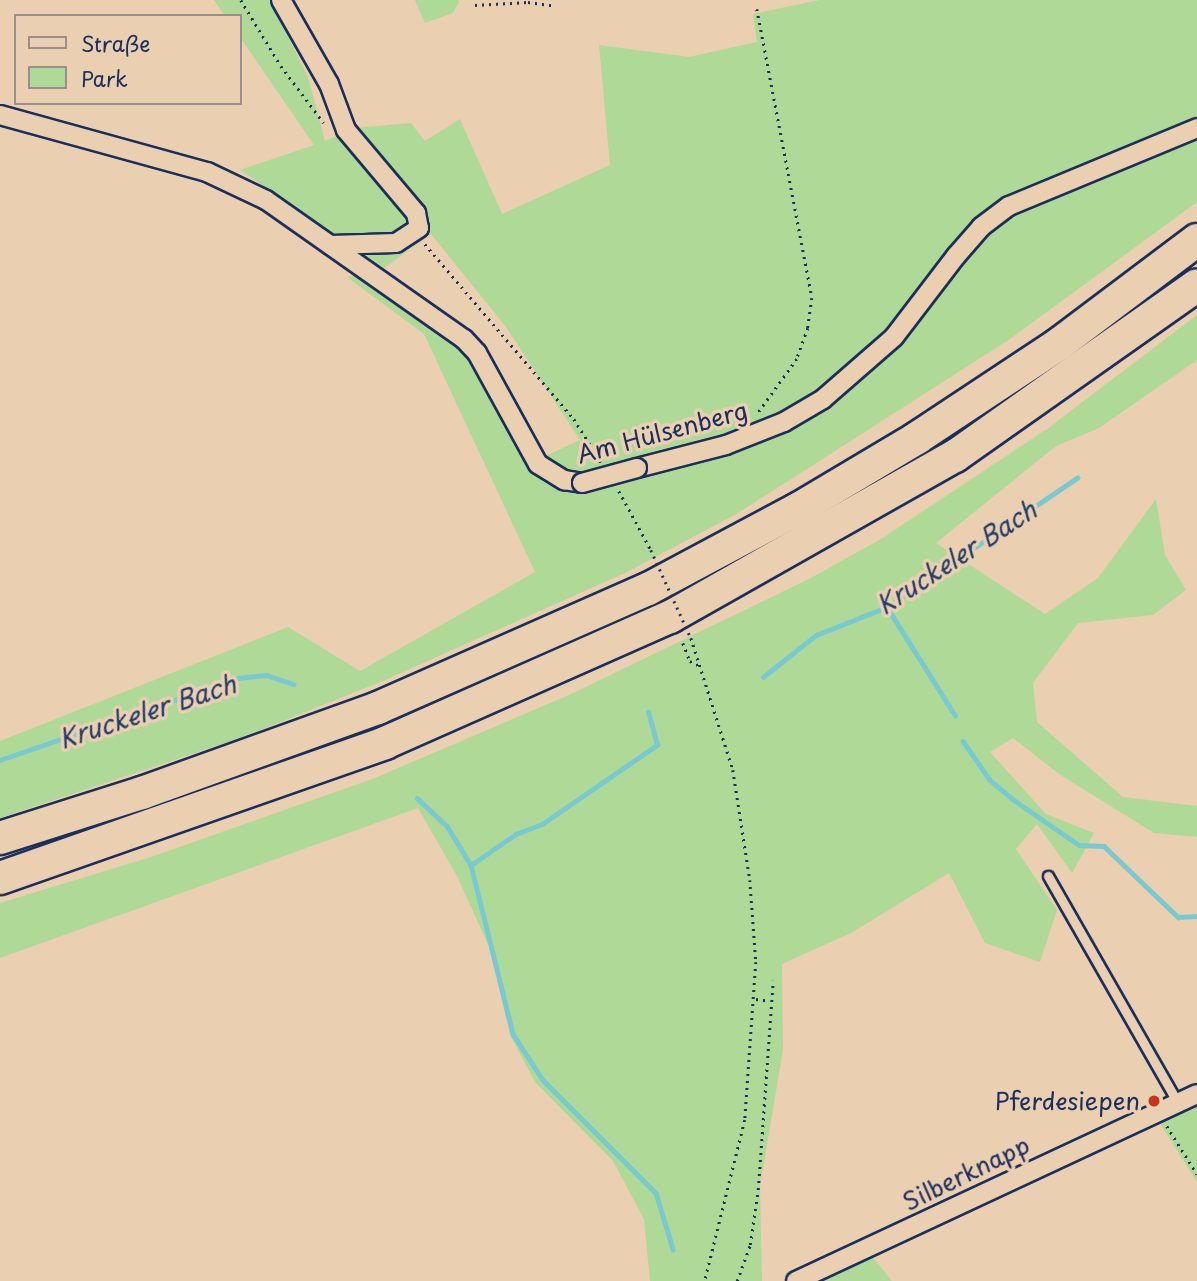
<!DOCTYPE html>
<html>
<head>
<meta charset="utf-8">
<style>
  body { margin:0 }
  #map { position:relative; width:1197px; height:1281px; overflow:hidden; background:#eacfb1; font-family:"Playpen Sans",sans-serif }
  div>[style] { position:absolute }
  .green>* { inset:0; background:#afd997 }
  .stream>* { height:4.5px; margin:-2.25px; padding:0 2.25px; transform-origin:2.25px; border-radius:2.25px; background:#79cad0 }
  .path>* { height:2.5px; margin-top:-1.25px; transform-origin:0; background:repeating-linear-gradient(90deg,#1b2f5e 0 2px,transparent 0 7px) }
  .roads { filter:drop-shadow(2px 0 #1b2f5e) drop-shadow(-2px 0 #1b2f5e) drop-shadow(0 2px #1b2f5e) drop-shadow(0 -2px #1b2f5e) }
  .lane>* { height:9px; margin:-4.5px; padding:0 4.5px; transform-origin:4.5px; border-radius:4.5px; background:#eacfb1 }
  .street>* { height:18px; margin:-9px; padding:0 9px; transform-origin:9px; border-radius:9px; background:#eacfb1 }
  .highway>* { height:32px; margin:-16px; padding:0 16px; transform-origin:16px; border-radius:16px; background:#eacfb1 }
  .path-bridge>* { height:2.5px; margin-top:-1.25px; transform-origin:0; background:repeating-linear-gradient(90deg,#1b2f5e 0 2px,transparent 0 7px) }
  .bridges { filter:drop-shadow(2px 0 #1b2f5e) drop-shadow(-2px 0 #1b2f5e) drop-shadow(0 2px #1b2f5e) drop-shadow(0 -2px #1b2f5e) }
  .street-bridge>* { height:18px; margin:-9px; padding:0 9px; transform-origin:9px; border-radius:9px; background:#eacfb1 }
  .dots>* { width:19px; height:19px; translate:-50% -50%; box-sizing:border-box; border:4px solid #eacfb1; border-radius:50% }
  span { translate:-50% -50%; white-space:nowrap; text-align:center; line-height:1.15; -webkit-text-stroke:7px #eacfb1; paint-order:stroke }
  .street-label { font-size:24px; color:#1b2f5e }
  .poi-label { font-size:24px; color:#1b2f5e }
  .right { translate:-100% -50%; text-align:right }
  .water-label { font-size:26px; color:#243e69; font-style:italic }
  .legend { position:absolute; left:14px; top:14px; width:228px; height:91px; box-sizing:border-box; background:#eacfb1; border:2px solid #978f90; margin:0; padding:9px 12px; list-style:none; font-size:21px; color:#1b2f5e }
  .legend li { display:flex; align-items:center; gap:14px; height:35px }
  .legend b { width:35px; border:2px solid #978f90 }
</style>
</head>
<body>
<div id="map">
  <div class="green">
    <div style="clip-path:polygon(214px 0,270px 0,308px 77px,325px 141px,356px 128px,411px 123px,425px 141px,460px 119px,502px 214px,610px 165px,599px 45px,689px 57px,757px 42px,753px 14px,820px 0,1197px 0,1197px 202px,1010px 339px,738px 513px,627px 572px,383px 681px,240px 738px,0 818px,0 741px,288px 627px,360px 671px,535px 572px,424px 334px,347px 277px,361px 274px,461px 342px,529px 464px,580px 440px,506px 327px,431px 234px,384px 268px,240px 170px,314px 145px,240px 37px,240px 16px,225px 16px)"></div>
    <div style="clip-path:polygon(415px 0,458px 0,459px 2px,453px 13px,425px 23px)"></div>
    <div style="clip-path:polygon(1197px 315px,1197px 360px,1099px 428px,1056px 446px,936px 543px,1045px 614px,1098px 578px,1156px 499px,1165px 555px,1186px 590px,1153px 615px,1078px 623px,1033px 683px,1037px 722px,1123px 797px,1197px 806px,1197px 837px,1154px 833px,1059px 774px,1013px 738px,990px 752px,1046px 814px,1094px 833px,1072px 873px,1037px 824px,1016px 849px,1057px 910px,1040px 962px,985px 943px,949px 873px,851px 933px,782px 964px,783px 1050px,760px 1186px,762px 1281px,650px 1281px,644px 1219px,613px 1161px,535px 1082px,510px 1035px,490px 949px,457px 876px,418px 808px,0 958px,0 903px,154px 856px,375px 778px,569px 695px,809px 579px,881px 539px,1047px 429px)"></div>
    <div style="clip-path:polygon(1197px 1099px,1197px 1182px,1161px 1125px,1168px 1114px)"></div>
    <div style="clip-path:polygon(870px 1254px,892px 1281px,811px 1281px)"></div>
  </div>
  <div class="stream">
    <div style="left:887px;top:607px;width:128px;rotate:57.8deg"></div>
    <div style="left:763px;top:677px;width:68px;rotate:-38.4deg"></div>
    <div style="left:816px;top:635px;width:76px;rotate:-21.5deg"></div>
    <div style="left:887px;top:607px;width:230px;rotate:-34.2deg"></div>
    <div style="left:963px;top:741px;width:47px;rotate:55.3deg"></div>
    <div style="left:990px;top:780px;width:31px;rotate:40deg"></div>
    <div style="left:1014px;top:800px;width:79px;rotate:34.7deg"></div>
    <div style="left:1079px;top:845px;width:25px;rotate:2deg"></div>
    <div style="left:1104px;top:846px;width:103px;rotate:43.8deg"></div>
    <div style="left:1178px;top:917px;width:19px;rotate:-3deg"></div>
    <div style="left:0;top:760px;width:252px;rotate:-19deg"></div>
    <div style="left:238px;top:678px;width:28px;rotate:-6deg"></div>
    <div style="left:266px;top:675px;width:29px;rotate:18deg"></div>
    <div style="left:417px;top:798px;width:41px;rotate:43deg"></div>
    <div style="left:447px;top:826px;width:46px;rotate:58.4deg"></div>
    <div style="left:471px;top:865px;width:55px;rotate:-34.6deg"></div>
    <div style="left:516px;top:834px;width:28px;rotate:-21deg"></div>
    <div style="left:542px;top:824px;width:140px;rotate:-34.5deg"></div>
    <div style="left:657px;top:745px;width:34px;rotate:-105deg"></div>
    <div style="left:471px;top:865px;width:174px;rotate:76deg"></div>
    <div style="left:513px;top:1034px;width:55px;rotate:56.9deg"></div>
    <div style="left:543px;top:1080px;width:160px;rotate:45deg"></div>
    <div style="left:656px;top:1193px;width:59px;rotate:73.1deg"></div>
  </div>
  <div class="path">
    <div style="left:241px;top:0;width:77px;rotate:58.8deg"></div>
    <div style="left:281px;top:66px;width:71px;rotate:53deg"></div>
    <div style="left:475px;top:5px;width:53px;rotate:-3.2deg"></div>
    <div style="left:528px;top:2px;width:27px;rotate:8deg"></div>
    <div style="left:757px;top:9px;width:294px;rotate:79.2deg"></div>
    <div style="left:812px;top:298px;width:30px;rotate:98deg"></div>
    <div style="left:808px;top:328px;width:33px;rotate:110deg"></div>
    <div style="left:797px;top:359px;width:67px;rotate:125.8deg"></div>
    <div style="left:425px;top:244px;width:230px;rotate:49.6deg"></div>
    <div style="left:574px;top:419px;width:51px;rotate:57.9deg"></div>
    <div style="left:619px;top:491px;width:67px;rotate:61.5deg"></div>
    <div style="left:691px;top:638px;width:139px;rotate:72.3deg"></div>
    <div style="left:733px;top:770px;width:111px;rotate:81.2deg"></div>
    <div style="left:750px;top:880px;width:82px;rotate:85.8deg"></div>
    <div style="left:756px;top:962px;width:158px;rotate:94deg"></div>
    <div style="left:745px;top:1120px;width:166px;rotate:104deg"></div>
    <div style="left:683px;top:643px;width:19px;rotate:69deg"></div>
    <div style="left:690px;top:661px;width:13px;rotate:27deg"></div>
    <div style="left:756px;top:999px;width:14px;rotate:8deg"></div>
    <div style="left:1167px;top:1126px;width:57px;rotate:58deg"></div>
    <div style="left:737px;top:1281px;width:38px;rotate:-70deg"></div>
    <div style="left:750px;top:1245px;width:56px;rotate:-81.7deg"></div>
    <div style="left:758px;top:1190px;width:210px;rotate:-85.9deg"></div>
  </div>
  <div class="roads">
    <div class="lane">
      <div style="left:1048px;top:876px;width:259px;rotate:60.2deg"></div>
    </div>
    <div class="street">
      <div style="left:281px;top:0;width:97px;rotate:60.3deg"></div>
      <div style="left:329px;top:84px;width:49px;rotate:69.7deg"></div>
      <div style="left:346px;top:130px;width:109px;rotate:49.9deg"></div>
      <div style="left:416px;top:213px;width:15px;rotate:79deg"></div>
      <div style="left:419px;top:228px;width:27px;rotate:147deg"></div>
      <div style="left:396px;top:243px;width:66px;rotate:178.3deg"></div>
      <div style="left:0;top:115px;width:215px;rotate:15.4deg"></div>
      <div style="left:207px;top:172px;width:65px;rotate:25.4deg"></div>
      <div style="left:266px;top:200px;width:242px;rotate:35.1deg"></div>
      <div style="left:464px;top:339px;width:19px;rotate:47deg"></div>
      <div style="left:477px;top:353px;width:127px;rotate:61.2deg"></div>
      <div style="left:538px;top:464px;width:31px;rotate:32deg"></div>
      <div style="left:564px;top:480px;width:18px;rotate:9deg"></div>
      <div style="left:637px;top:468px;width:92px;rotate:-14.5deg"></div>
      <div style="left:726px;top:445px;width:62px;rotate:-21.6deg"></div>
      <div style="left:784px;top:422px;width:45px;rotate:-30.5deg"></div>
      <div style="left:823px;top:399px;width:94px;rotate:-41.1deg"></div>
      <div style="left:894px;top:337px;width:102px;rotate:-52.6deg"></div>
      <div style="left:956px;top:256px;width:38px;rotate:-49deg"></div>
      <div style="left:981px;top:227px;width:35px;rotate:-37deg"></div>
      <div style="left:1009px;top:206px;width:204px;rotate:-22.5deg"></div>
      <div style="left:796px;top:1281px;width:442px;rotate:-25deg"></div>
    </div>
    <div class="highway">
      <div style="left:0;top:838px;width:149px;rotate:-17.6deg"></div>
      <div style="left:142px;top:793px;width:251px;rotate:-19.8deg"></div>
      <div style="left:378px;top:708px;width:295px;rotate:-23.8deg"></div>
      <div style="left:648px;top:589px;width:170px;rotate:-28.1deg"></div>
      <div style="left:798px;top:509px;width:139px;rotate:-30.8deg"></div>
      <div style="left:917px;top:438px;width:170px;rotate:-33.5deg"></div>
      <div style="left:1059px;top:344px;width:173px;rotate:-37deg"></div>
      <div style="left:0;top:878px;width:408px;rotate:-19.3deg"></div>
      <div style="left:385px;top:743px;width:312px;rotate:-23.9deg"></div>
      <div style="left:670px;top:617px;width:327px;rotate:-29.5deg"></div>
      <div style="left:955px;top:456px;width:296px;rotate:-35.2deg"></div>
    </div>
  </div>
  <div class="path-bridge">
    <div style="left:651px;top:550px;width:97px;rotate:65.6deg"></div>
  </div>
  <div class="bridges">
    <div class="street-bridge">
      <div style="left:582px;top:483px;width:57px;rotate:-15.3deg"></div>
    </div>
  </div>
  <div class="dots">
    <div style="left:1154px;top:1101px;background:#c8321e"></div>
  </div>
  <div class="street-label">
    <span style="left:662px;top:432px;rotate:-15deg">Am Hülsenberg</span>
    <span style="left:966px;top:1173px;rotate:-26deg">Silberknapp</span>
  </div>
  <div class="poi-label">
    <span class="right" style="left:1140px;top:1101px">Pferdesiepen</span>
  </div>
  <div class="water-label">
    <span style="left:956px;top:557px;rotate:-33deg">Kruckeler Bach</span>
    <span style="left:147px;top:711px;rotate:-18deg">Kruckeler Bach</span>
  </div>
  <ul class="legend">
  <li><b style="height:9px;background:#eacfb1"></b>Straße</li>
  <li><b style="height:19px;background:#afd997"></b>Park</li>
  </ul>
</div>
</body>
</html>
